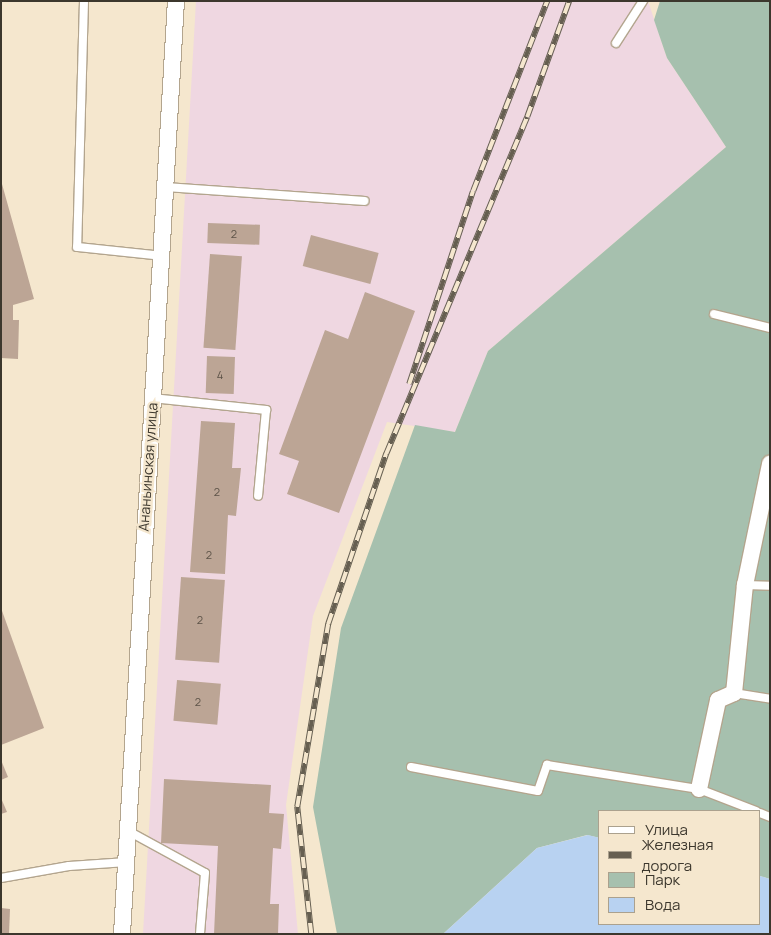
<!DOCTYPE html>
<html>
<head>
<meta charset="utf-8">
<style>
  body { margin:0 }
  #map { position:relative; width:771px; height:935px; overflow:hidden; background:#f5e7ce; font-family:Manrope,sans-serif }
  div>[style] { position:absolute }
  .industrial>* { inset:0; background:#efd7e1 }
  .green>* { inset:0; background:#a6c0ae }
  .water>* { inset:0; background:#b8d2f1 }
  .building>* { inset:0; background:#bca595; transform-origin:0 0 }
  .roads { filter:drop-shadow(1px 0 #b3a58e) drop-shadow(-1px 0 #b3a58e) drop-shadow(0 1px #b3a58e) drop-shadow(0 -1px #b3a58e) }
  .service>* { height:8px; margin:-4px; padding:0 4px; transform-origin:4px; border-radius:4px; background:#fff }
  .minor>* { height:16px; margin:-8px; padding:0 8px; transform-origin:8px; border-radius:8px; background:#fff }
  .rail>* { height:5.5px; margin-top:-2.75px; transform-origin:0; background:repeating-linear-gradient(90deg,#f5e7ce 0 11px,#665f51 0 22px); box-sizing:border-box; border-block:1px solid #665f51 }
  span { translate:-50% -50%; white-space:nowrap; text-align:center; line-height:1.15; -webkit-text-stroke:4.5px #f5e7ce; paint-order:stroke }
  .number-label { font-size:11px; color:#5c5247 }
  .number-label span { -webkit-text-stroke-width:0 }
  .street-label { font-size:14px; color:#3c372d }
  .frame { position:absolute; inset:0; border:2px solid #3c372d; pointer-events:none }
  .legend { position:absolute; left:598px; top:810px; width:162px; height:115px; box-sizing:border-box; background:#f5e7ce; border:1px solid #aba18e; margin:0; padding:6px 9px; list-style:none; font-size:15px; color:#3c372d }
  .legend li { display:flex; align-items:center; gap:10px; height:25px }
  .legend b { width:25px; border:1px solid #aba18e }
</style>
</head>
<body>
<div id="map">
  <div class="industrial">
    <div style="clip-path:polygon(196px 1px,648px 1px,667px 58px,726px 147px,488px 351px,455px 432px,387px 422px,313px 616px,286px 805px,298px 934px,143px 934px)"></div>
  </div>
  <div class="green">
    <div style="clip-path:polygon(660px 1px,770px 1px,770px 879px,760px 876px,760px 811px,600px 811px,600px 838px,587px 835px,537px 848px,443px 934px,337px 934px,313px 807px,341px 628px,415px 425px,455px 432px,488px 351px,726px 147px,667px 58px,654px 20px)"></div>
  </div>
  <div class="water">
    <div style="clip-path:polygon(588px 835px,600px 838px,600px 924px,760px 924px,760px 876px,770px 879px,770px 934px,443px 934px,537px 848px)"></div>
  </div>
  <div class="building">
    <div style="clip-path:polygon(2px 184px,34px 299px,13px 305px,13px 320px,19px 320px,18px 359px,1px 358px)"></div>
    <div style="left:208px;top:223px;width:52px;height:20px;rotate:2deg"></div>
    <div style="left:311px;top:235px;width:70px;height:32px;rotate:15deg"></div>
    <div style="left:210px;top:254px;width:32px;height:94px;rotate:4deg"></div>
    <div style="clip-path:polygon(365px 292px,415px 311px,339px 513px,287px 494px,299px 461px,279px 454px,325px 330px,348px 339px)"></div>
    <div style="left:207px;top:356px;width:28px;height:37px;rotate:2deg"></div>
    <div style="clip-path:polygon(201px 421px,235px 423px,232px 468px,241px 468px,236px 516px,228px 515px,225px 574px,190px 572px)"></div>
    <div style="left:181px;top:577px;width:44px;height:83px;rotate:4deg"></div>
    <div style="clip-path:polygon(1px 608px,44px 728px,1px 745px)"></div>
    <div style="left:177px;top:680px;width:44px;height:41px;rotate:5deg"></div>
    <div style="clip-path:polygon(1px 760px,8px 777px,1px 780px)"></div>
    <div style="clip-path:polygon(164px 779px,271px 785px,269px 813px,284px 814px,281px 849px,273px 848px,270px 904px,279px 904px,278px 934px,214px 934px,218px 846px,161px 843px)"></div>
    <div style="clip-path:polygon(1px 798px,7px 812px,1px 814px)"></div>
    <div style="clip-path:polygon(1px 908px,10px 909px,9px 934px,1px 934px)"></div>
  </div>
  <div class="roads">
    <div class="service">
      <div style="left:84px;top:1px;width:246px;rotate:91.6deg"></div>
      <div style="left:77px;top:247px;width:85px;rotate:6deg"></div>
      <div style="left:616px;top:43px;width:50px;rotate:-57.3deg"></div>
      <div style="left:166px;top:187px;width:199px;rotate:4deg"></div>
      <div style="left:714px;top:314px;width:58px;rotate:14deg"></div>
      <div style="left:152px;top:398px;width:115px;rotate:6deg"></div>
      <div style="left:266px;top:410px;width:86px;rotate:95.3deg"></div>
      <div style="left:745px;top:585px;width:25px;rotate:2deg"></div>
      <div style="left:734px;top:693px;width:36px;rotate:9deg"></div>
      <div style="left:411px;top:767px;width:129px;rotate:10.7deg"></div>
      <div style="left:538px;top:791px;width:28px;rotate:-71deg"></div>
      <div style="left:547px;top:765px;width:154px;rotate:9deg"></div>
      <div style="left:699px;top:789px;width:61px;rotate:21.1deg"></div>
      <div style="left:760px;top:813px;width:11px;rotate:22deg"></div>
      <div style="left:130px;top:832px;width:85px;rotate:28.7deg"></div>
      <div style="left:205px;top:873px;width:61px;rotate:94.7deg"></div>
      <div style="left:1px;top:878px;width:69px;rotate:-10deg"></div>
      <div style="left:69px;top:866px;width:58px;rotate:-3.9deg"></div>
    </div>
    <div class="minor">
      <div style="left:699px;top:789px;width:91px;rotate:-77.9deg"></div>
      <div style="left:718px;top:700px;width:17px;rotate:-24deg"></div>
      <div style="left:734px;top:693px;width:109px;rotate:-84.2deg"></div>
      <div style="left:745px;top:585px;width:124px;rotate:-78.3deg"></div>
      <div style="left:122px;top:934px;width:935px;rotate:-86.69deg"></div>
    </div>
  </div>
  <div class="rail">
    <div style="left:409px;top:384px;width:203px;rotate:-71.7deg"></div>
    <div style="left:473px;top:191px;width:204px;rotate:-68.7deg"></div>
    <div style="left:311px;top:934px;width:128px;rotate:-96.3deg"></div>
    <div style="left:297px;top:807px;width:186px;rotate:-80.4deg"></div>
    <div style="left:328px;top:624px;width:180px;rotate:-71.2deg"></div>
    <div style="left:386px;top:454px;width:365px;rotate:-67.3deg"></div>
    <div style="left:527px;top:117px;width:123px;rotate:-70.1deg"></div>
  </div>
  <div class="number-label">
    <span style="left:234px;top:234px">2</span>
    <span style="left:220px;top:375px">4</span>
    <span style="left:217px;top:492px">2</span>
    <span style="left:209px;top:555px">2</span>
    <span style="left:200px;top:620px">2</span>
    <span style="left:198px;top:702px">2</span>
  </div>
  <div class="street-label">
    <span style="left:148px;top:467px;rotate:-86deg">Ананьинская улица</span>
  </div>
  <div class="frame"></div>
  <ul class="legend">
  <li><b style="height:6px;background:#fff"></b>Улица</li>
  <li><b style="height:6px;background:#665f51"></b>Железная дорога</li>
  <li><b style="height:14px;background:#a6c0ae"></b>Парк</li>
  <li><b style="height:14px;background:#b8d2f1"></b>Вода</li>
  </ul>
</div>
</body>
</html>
